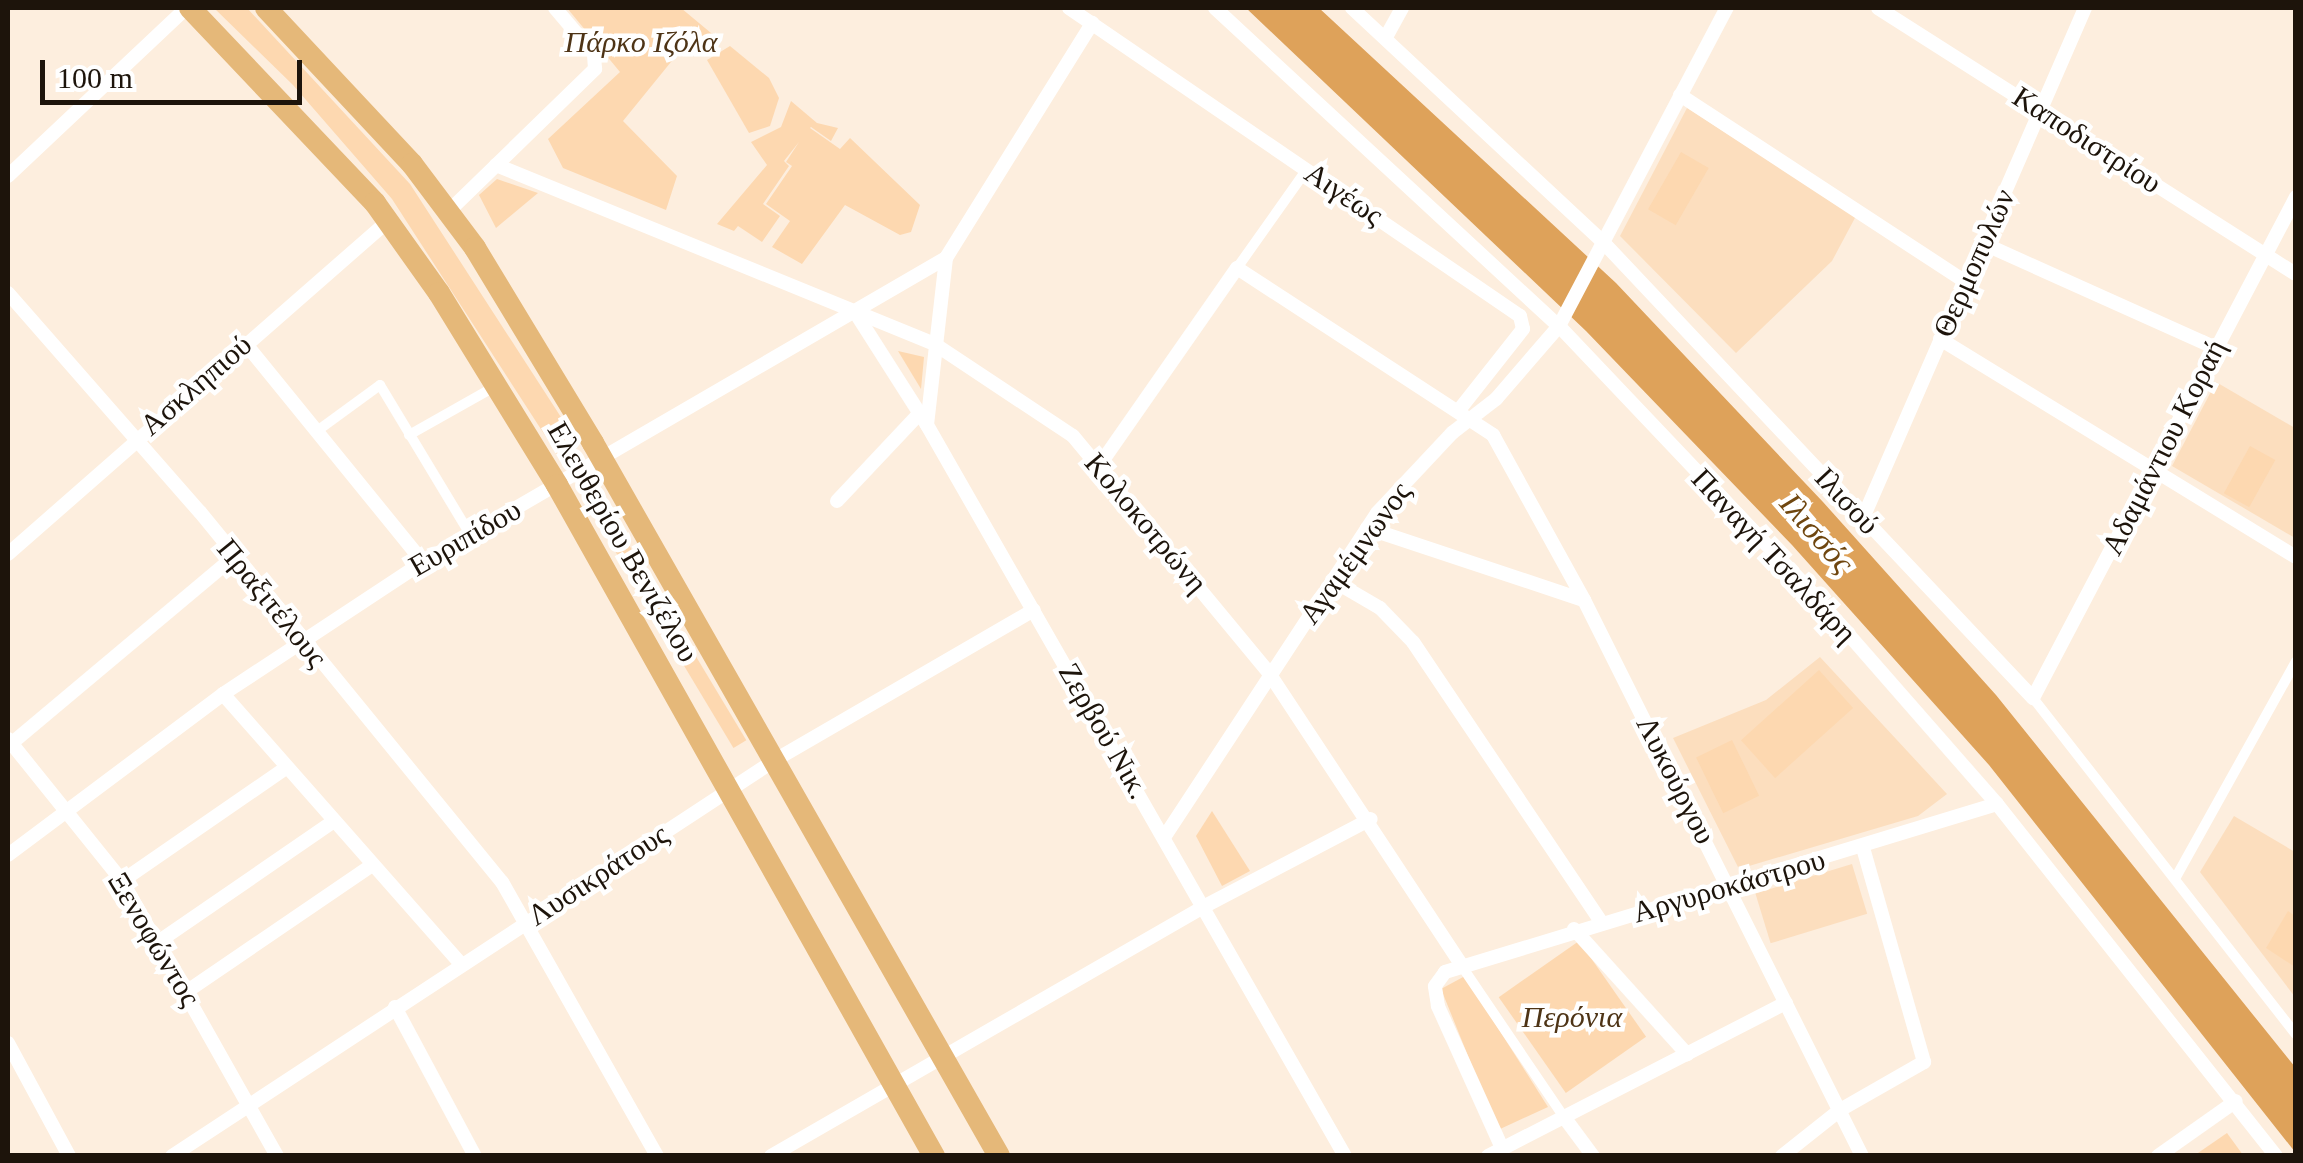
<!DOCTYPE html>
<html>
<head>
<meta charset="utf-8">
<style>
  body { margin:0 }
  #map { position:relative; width:2303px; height:1163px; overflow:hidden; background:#fdeede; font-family:"Times New Roman",serif }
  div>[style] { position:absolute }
  .built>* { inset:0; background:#fcdebe; transform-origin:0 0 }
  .green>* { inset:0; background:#fdd8b0; transform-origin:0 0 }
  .water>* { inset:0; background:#dea25a }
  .pedestrian>* { height:10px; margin:-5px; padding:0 5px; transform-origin:5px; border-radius:5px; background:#fff }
  .minor>* { height:14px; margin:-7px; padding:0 7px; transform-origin:7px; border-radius:7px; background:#fff }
  .primary>* { height:22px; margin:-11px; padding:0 11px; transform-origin:11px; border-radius:11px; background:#e5b879 }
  span { translate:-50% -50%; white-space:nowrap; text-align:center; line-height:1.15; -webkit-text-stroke:9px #fff; paint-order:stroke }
  .park-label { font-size:30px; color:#4e3416; font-style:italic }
  .street-label { font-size:30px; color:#1d140b }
  .water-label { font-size:32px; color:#6f460f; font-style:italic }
  .frame { position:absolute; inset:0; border:10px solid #1d140b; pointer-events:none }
  .scale { position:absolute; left:40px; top:60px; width:262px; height:45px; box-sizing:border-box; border:5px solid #1d140b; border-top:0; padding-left:12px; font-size:30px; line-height:35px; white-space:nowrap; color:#1d140b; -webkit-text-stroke:8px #fff; paint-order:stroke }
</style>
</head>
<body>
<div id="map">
  <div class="built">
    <div style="clip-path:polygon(1687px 108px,1856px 216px,1832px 261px,1736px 353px,1620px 236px)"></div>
    <div style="clip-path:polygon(2216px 382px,2295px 428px,2295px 538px,2172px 466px)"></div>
    <div style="clip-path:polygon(1820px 657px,1947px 794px,1918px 816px,1739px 869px,1673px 738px,1766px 700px)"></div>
    <div style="clip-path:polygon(2234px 816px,2295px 852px,2295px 997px,2200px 872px)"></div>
    <div style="left:1852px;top:864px;width:52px;height:101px;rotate:73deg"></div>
  </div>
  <div class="green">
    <div style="clip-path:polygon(214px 8px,247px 8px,410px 184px,579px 445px,557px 454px,392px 199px,293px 85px)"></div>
    <div style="clip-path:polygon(567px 8px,681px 8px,711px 33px,715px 41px,699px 48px,688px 41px,623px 121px,677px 176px,666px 210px,563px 168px,548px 139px,620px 72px)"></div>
    <div style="clip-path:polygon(730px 46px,769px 78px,779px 98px,770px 126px,749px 133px,707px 60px)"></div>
    <div style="clip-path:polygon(791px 101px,817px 123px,838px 128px,831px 141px,811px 127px,810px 128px,840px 149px,850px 138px,920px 205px,911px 232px,900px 235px,845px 205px,802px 264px,772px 247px,790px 221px,766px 204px,792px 166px,786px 162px,799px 142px,784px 161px,789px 166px,763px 204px,780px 216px,762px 242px,738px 226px,734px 231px,717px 224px,767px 165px,751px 142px,781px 127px)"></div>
    <div style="left:1681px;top:152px;width:32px;height:66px;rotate:30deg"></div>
    <div style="clip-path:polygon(497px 179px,538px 193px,496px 228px,479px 195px)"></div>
    <div style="clip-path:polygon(898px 351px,924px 357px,921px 389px)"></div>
    <div style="left:2250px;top:446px;width:29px;height:54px;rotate:29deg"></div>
    <div style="left:599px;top:495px;width:286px;height:15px;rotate:59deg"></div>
    <div style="left:1819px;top:670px;width:51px;height:105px;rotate:48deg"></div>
    <div style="left:1732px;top:740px;width:62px;height:40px;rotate:64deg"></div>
    <div style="clip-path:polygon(1212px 811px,1250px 871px,1222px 886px,1196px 836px)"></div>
    <div style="clip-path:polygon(2288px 911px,2295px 916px,2295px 967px,2266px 948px)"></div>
    <div style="left:1579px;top:941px;width:117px;height:98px;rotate:55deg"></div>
    <div style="clip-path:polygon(1465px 976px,1548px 1107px,1498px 1130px,1441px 989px)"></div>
    <div style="clip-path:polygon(2227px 1133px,2243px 1155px,2195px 1155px)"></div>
  </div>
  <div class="water">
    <div style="clip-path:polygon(1246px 8px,1319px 8px,1616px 283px,1823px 502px,1996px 695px,2295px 1067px,2295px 1152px,1989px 765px,1792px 545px,1586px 331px)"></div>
  </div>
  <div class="pedestrian">
    <div style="left:1237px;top:268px;width:121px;rotate:-54.7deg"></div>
    <div style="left:317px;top:431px;width:78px;rotate:-36.1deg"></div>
    <div style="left:380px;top:385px;width:174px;rotate:58.9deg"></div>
    <div style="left:409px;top:435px;width:100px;rotate:-29.4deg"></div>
    <div style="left:2033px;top:698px;width:427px;rotate:52deg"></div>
    <div style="left:2176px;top:877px;width:247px;rotate:-60.9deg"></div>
    <div style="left:1461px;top:965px;width:184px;rotate:55.9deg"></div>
  </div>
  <div class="minor">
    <div style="left:1069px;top:8px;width:546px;rotate:34.33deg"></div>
    <div style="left:1520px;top:316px;width:13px;rotate:77deg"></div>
    <div style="left:1523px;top:329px;width:103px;rotate:128.3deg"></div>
    <div style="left:1215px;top:8px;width:468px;rotate:42.8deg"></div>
    <div style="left:1559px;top:326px;width:360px;rotate:46.5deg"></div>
    <div style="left:1807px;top:587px;width:288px;rotate:48.8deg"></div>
    <div style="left:1997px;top:804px;width:449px;rotate:51.6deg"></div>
    <div style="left:1352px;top:8px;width:343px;rotate:43deg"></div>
    <div style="left:1603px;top:242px;width:627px;rotate:46.68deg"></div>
    <div style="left:2033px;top:698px;width:566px;rotate:-62.3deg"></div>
    <div style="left:1878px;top:8px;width:495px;rotate:32.5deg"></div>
    <div style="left:1386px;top:37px;width:33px;rotate:-61deg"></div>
    <div style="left:1680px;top:95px;width:342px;rotate:33.2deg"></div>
    <div style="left:496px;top:165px;width:475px;rotate:22.2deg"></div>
    <div style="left:936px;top:345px;width:164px;rotate:33.6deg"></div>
    <div style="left:1073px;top:436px;width:308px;rotate:50.4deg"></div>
    <div style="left:1269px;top:673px;width:347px;rotate:56.6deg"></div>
    <div style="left:8px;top:176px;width:245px;rotate:-43.3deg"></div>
    <div style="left:449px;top:211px;width:204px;rotate:-44.2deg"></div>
    <div style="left:595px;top:69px;width:15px;rotate:-94deg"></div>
    <div style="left:594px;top:54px;width:60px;rotate:-130.3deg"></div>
    <div style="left:1982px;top:243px;width:256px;rotate:24.2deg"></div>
    <div style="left:8px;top:293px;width:291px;rotate:48.8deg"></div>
    <div style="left:200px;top:512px;width:478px;rotate:50.8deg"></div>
    <div style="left:502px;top:882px;width:315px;rotate:60.5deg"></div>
    <div style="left:855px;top:312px;width:134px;rotate:57.5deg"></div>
    <div style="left:927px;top:425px;width:842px;rotate:60.24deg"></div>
    <div style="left:1940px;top:339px;width:417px;rotate:31.5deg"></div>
    <div style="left:245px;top:343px;width:282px;rotate:50.9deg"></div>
    <div style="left:927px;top:425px;width:168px;rotate:-83.5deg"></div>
    <div style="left:946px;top:258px;width:277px;rotate:-58.1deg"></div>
    <div style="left:1101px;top:463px;width:238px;rotate:-55.1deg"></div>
    <div style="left:1237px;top:268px;width:306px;rotate:33.1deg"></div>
    <div style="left:1493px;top:435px;width:188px;rotate:61.1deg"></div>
    <div style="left:1584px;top:600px;width:622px;rotate:63.43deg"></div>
    <div style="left:837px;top:501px;width:120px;rotate:-46.7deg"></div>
    <div style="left:1863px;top:518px;width:556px;rotate:-66.48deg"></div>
    <div style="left:1367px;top:528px;width:229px;rotate:18.4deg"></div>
    <div style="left:8px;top:554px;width:505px;rotate:-41.23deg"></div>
    <div style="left:1332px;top:580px;width:56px;rotate:30.3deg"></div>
    <div style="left:1380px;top:608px;width:47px;rotate:45.9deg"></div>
    <div style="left:1413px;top:642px;width:337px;rotate:56.1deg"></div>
    <div style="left:223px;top:694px;width:360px;rotate:48.6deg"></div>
    <div style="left:8px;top:739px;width:182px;rotate:51.2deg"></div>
    <div style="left:122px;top:881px;width:316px;rotate:60.6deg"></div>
    <div style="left:12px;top:743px;width:290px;rotate:-40deg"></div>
    <div style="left:1165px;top:836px;width:386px;rotate:-56.7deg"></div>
    <div style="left:1377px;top:513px;width:110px;rotate:-46.8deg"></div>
    <div style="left:1452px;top:433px;width:56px;rotate:-37.7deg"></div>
    <div style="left:1496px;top:399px;width:96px;rotate:-49.2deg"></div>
    <div style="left:1559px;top:326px;width:360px;rotate:-62.2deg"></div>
    <div style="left:8px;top:855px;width:269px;rotate:-36.8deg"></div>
    <div style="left:223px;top:694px;width:240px;rotate:-33.4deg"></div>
    <div style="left:423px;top:562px;width:605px;rotate:-30.17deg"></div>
    <div style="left:122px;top:881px;width:199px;rotate:-34.6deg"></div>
    <div style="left:1574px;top:929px;width:169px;rotate:47.9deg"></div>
    <div style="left:158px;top:942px;width:214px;rotate:-34.5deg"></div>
    <div style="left:186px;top:992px;width:225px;rotate:-34.3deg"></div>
    <div style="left:395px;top:1007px;width:169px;rotate:61.8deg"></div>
    <div style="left:8px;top:1043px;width:128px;rotate:61.6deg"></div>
    <div style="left:1564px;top:1117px;width:49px;rotate:53.4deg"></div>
    <div style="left:1502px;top:1148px;width:156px;rotate:-114.3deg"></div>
    <div style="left:1438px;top:1006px;width:20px;rotate:-99deg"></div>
    <div style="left:1435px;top:986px;width:17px;rotate:-54deg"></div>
    <div style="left:1445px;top:972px;width:577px;rotate:-16.93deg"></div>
    <div style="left:172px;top:1156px;width:721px;rotate:-33.29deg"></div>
    <div style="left:775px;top:760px;width:299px;rotate:-30.1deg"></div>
    <div style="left:771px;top:1156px;width:501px;rotate:-29.94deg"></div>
    <div style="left:1205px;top:906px;width:187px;rotate:-27.7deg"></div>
    <div style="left:1488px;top:1156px;width:335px;rotate:-27.2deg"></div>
    <div style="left:1782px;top:1156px;width:74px;rotate:-38.4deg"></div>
    <div style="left:1840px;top:1110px;width:97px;rotate:-29.7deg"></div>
    <div style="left:1924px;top:1062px;width:223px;rotate:-105.9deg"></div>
    <div style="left:2158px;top:1156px;width:95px;rotate:-35.2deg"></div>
  </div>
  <div class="primary">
    <div style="left:190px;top:8px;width:269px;rotate:46.5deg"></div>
    <div style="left:375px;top:203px;width:110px;rotate:54.6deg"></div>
    <div style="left:439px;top:293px;width:225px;rotate:58.4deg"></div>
    <div style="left:557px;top:485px;width:770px;rotate:60.67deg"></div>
    <div style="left:266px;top:8px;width:214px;rotate:46.9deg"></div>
    <div style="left:412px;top:164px;width:105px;rotate:53.1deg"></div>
    <div style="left:475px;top:248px;width:228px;rotate:58.8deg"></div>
    <div style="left:593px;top:443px;width:820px;rotate:60.34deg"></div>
  </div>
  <div class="park-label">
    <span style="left:641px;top:42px">Πάρκο Ιζόλα</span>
    <span style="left:1572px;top:1017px">Περόνια</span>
  </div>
  <div class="street-label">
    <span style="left:2087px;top:140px;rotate:33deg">Καποδιστρίου</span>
    <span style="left:1344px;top:194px;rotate:34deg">Αιγέως</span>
    <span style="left:1974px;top:263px;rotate:-66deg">Θερμοπυλών</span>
    <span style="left:196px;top:385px;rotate:-41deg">Ασκληπιού</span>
    <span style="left:2164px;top:447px;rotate:-63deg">Αδαμάντιου Κοραή</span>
    <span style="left:1847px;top:501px;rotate:47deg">Ιλισού</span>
    <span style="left:1146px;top:523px;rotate:50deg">Κολοκοτρώνη</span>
    <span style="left:465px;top:538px;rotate:-30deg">Ευριπίδου</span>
    <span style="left:623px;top:542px;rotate:60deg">Ελευθερίου Βενιζέλου</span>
    <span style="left:1355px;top:553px;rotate:-54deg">Αγαμέμνωνος</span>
    <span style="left:1774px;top:556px;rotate:47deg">Παναγή Τσαλδάρη</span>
    <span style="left:272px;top:603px;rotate:51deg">Πραξιτέλους</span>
    <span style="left:1104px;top:731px;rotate:60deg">Ζερβού Νικ.</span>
    <span style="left:1676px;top:780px;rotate:63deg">Λυκούργου</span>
    <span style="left:598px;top:875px;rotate:-33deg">Λυσικράτους</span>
    <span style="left:1729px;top:886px;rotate:-16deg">Αργυροκάστρου</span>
    <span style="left:154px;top:939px;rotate:59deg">Ξενοφώντος</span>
  </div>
  <div class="water-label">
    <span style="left:1817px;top:533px;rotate:49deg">Ιλισσός</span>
  </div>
  <div class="frame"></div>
  <div class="scale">100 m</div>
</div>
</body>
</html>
